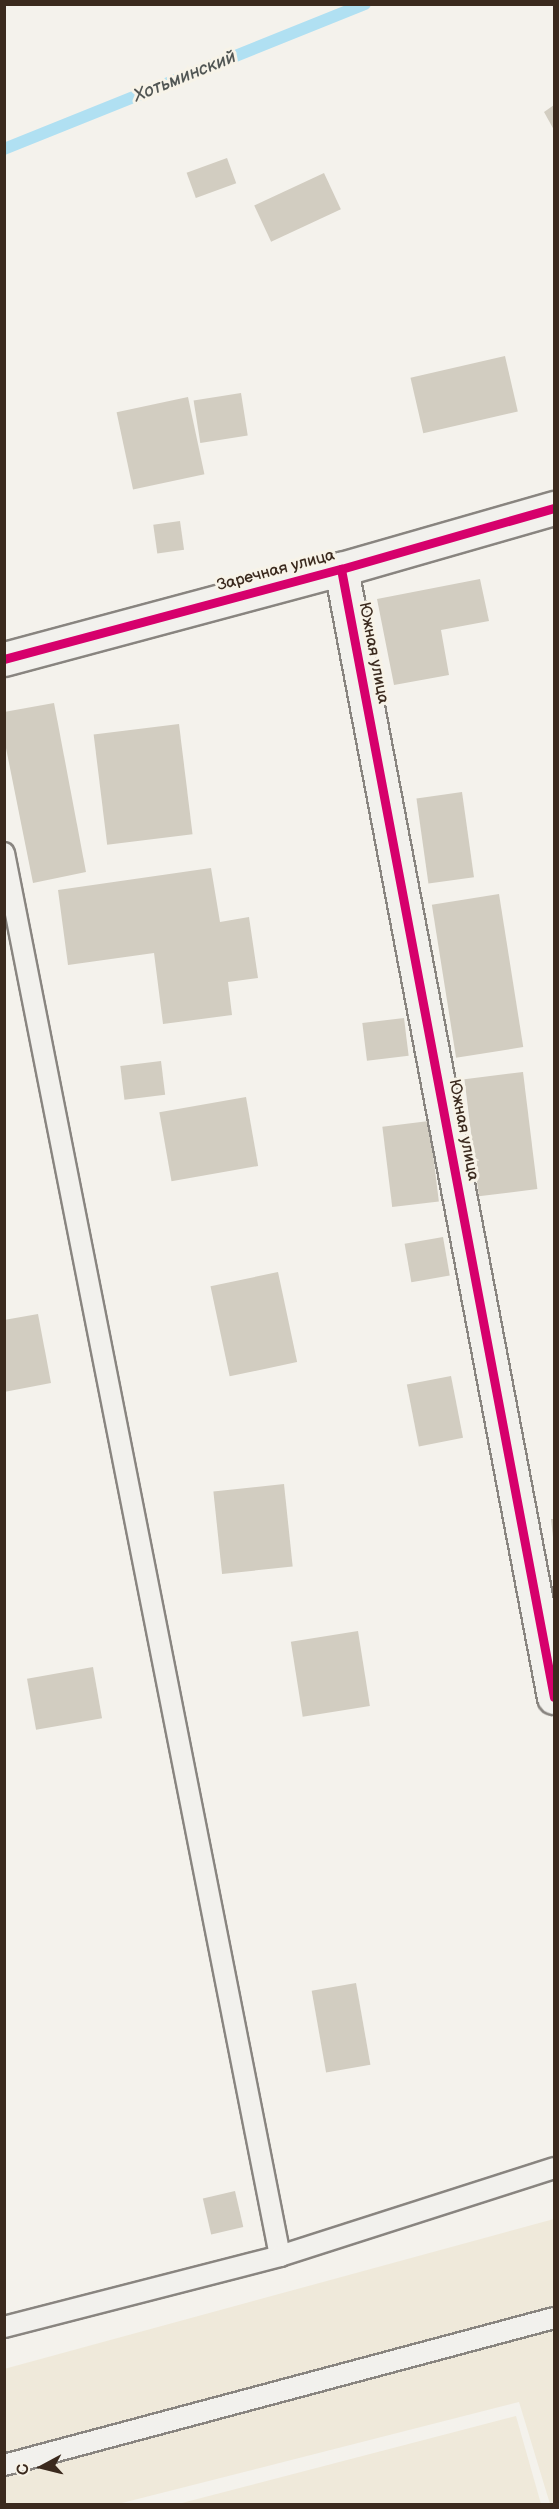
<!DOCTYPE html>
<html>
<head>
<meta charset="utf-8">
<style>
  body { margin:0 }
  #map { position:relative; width:559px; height:2509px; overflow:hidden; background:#f4f2ec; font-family:"Balsamiq Sans",sans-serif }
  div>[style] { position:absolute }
  .built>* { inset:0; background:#efe9da }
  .stream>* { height:12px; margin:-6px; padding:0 6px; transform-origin:6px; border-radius:6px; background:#b0e0f2 }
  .building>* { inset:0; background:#d2cdc1; transform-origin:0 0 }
  .roads { filter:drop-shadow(2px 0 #898580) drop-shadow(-2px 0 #898580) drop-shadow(0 2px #898580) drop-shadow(0 -2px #898580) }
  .service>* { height:20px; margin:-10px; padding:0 10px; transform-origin:10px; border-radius:10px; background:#f2f1ed }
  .minor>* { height:33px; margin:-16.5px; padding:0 16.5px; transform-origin:16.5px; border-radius:16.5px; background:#f2f1ed }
  .cycleway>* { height:9px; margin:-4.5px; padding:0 4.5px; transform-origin:4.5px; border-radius:4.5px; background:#d6006c }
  span { translate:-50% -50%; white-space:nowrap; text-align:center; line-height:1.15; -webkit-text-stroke:6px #f7f3e8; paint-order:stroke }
  .street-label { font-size:16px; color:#3b2a1e }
  .water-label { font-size:18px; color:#515654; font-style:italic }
  .frame { position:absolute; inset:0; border:6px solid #3b2a1e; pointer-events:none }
  .north { position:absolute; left:12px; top:2437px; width:60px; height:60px; -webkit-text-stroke:4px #f7f3e8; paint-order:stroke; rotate:263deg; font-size:16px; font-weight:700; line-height:24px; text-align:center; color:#3b2a1e }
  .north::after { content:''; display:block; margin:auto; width:21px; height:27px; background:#3b2a1e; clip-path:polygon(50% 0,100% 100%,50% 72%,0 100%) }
</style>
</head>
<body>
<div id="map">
  <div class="built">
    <div style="clip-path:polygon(554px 2219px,554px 2504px,550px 2504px,519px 2402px,118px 2504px,5px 2504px,4px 2369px)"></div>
    <div style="clip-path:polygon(516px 2416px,541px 2504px,178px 2504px)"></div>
  </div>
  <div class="stream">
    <div style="left:4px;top:149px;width:389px;rotate:-21.9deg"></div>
  </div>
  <div class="building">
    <div style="clip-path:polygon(554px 105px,554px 130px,544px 112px)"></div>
    <div style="left:227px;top:158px;width:27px;height:43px;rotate:70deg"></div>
    <div style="left:324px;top:173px;width:40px;height:77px;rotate:65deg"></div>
    <div style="left:505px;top:356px;width:57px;height:97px;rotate:77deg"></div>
    <div style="left:241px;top:393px;width:43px;height:48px;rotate:81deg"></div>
    <div style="left:188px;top:397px;width:79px;height:73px;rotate:78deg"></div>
    <div style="left:180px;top:521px;width:29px;height:27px;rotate:82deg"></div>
    <div style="clip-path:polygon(480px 579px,489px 621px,441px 630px,449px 675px,394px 685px,377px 599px)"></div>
    <div style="clip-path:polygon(54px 703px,86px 872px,33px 883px,4px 738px,4px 712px)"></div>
    <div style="left:179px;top:724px;width:111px;height:86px;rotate:83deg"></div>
    <div style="left:462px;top:792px;width:86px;height:46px;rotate:82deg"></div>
    <div style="clip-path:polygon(211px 868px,220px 922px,249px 917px,258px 978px,228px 982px,232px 1015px,163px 1024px,154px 953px,68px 965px,58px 890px)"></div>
    <div style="left:499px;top:894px;width:155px;height:68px;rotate:81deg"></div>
    <div style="left:404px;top:1018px;width:38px;height:42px;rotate:83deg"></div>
    <div style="left:161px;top:1061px;width:34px;height:41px;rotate:83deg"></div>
    <div style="left:523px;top:1072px;width:118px;height:59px;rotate:83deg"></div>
    <div style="left:246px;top:1097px;width:70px;height:88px;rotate:80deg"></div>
    <div style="left:429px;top:1121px;width:81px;height:47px;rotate:83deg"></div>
    <div style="left:443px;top:1237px;width:39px;height:39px;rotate:80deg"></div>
    <div style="left:278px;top:1272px;width:92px;height:69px;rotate:78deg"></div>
    <div style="clip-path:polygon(38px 1314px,51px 1383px,4px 1392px,4px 1320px)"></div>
    <div style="left:451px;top:1376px;width:63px;height:45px;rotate:79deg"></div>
    <div style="left:284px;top:1484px;width:83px;height:71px;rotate:84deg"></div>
    <div style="clip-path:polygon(551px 1519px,554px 1519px,554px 1537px,553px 1537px)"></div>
    <div style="left:358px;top:1631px;width:76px;height:68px;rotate:81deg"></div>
    <div style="left:93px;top:1667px;width:52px;height:67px;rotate:80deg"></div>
    <div style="left:356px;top:1983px;width:83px;height:45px;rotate:80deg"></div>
    <div style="left:235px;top:2191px;width:37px;height:33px;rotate:77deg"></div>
  </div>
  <div class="roads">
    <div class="service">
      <div style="left:4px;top:853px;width:1430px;rotate:78.87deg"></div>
      <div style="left:4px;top:2327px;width:285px;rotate:-14.4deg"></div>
      <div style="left:280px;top:2256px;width:288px;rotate:-17.8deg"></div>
      <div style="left:4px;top:2465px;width:569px;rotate:-14.96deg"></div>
    </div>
    <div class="minor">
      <div style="left:341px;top:569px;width:1148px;rotate:79.31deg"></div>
      <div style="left:4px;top:659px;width:349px;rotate:-15deg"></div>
      <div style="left:341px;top:569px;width:222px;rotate:-16deg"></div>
    </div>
  </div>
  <div class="cycleway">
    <div style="left:341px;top:569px;width:1148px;rotate:79.31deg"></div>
    <div style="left:4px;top:659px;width:349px;rotate:-15deg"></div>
    <div style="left:341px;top:569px;width:222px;rotate:-16deg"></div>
  </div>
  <div class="street-label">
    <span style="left:276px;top:571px;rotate:-15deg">Заречная улица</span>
    <span style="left:373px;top:653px;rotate:79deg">Южная улица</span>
    <span style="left:463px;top:1130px;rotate:79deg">Южная улица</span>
  </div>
  <div class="water-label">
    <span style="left:185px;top:77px;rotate:-22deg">Хотьминский</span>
  </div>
  <div class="frame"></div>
  <div class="north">С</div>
</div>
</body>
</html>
